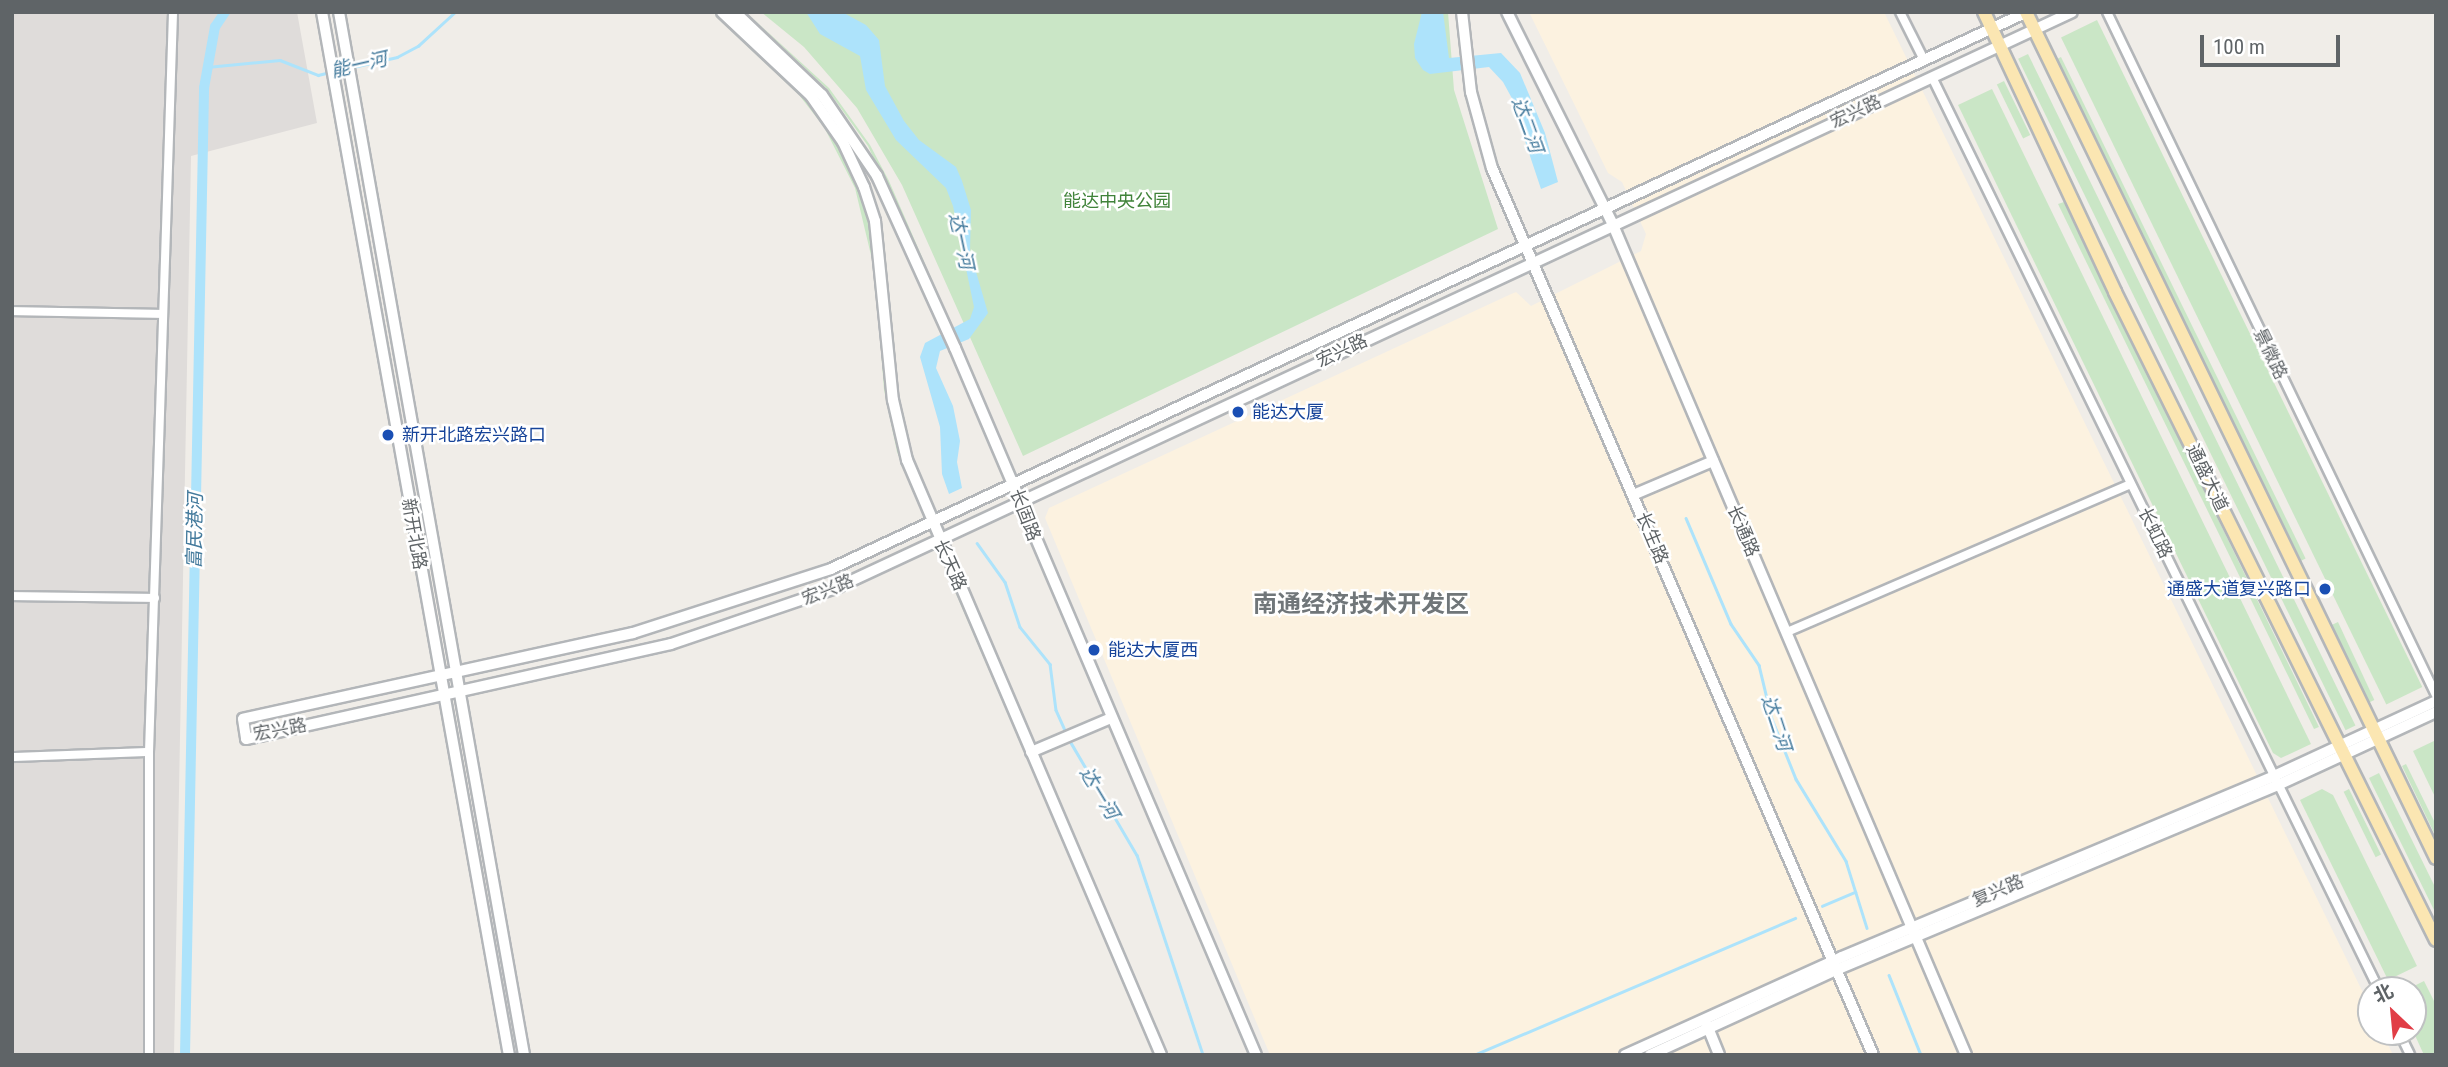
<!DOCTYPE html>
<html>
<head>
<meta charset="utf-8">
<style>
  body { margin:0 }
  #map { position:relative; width:2448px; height:1067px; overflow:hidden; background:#f0ede8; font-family:"Roboto Condensed","Noto Sans SC",sans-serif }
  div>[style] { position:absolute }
  .commercial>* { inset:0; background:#fcf2e0 }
  .industrial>* { inset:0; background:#dfdcda }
  .green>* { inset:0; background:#cae6c6; transform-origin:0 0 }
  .water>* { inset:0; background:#ade3fb }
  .stream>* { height:2.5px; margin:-1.25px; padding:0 1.25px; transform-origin:1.25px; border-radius:1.25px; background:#ade3fb }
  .canal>* { height:10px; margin:-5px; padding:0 5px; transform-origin:5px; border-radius:5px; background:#ade3fb }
  .roads { filter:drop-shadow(2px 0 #b3b6b9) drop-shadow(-2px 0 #b3b6b9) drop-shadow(0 2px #b3b6b9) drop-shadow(0 -2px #b3b6b9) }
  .street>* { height:8px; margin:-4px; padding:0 4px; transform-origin:4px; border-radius:4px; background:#fff }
  .secondary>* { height:10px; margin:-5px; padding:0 5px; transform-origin:5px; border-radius:5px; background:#fff }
  .primary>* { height:12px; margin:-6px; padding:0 6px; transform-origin:6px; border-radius:6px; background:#fbe6b2 }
  .dots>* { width:19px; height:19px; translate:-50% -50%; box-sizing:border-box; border:4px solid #fff; border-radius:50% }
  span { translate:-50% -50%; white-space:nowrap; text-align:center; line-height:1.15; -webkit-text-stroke:5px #fff; paint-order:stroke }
  .street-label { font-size:18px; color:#5f6467 }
  .park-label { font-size:18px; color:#40833a }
  .transit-label { font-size:18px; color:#164399 }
  .left { translate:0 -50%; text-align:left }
  .right { translate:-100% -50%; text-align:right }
  .water-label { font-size:19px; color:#437a9c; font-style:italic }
  .district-label { font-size:24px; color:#707679; font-weight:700 }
  .frame { position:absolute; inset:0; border:14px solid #5f6467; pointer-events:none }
  .north { position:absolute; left:2357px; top:976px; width:70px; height:70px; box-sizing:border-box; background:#fff; border:2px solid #bfc1c2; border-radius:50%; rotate:334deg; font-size:19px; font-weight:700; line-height:28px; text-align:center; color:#5f6467 }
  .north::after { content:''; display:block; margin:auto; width:24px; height:32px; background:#e13d46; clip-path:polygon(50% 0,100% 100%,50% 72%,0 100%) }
  .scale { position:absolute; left:2200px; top:35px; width:140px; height:32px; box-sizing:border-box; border:4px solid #5f6467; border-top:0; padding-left:9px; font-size:21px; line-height:24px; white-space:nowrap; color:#5f6467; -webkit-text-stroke:5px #fff; paint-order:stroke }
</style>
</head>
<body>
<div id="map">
  <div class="commercial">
    <div style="clip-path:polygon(1529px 12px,1884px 12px,2371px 1009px,2371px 1032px,2382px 1032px,2393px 1055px,1270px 1055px,1045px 518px,1049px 508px,1509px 295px,1516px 292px,1531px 306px,1641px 251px,1646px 234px,1622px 182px,1608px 173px)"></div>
  </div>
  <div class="industrial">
    <div style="clip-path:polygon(12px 12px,297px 12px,317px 123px,191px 156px,174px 1055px,12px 1055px)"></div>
  </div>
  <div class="green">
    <div style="clip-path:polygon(711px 12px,801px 95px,826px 127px,841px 152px,857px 187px,870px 228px,877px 272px,885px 390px,899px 452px,917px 499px,897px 452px,884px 390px,875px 272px,855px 188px,824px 127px,799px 95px)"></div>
    <div style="clip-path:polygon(746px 12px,829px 88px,870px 145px,889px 181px,1006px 450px,868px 146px,827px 89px)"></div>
    <div style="clip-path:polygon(761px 12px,1448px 12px,1454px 90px,1498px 229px,1023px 456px,902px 185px,857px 108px,804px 47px)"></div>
    <div style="left:2097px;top:20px;width:742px;height:40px;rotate:64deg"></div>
    <div style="left:2028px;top:54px;width:747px;height:11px;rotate:64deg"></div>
    <div style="left:2061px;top:57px;width:558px;height:5px;rotate:64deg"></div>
    <div style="left:2004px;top:81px;width:60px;height:8px;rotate:64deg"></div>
    <div style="clip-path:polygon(1992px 89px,2311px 744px,2281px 758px,2273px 753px,1958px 105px)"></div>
    <div style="clip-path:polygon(2064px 202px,2319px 727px,2314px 729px,2058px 204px)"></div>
    <div style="clip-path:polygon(1040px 535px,1083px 633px,1263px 1055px,1261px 1055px)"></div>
    <div style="clip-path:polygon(948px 575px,993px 673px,1156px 1055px,1154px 1055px)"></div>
    <div style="left:2338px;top:622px;width:86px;height:7px;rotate:65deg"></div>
    <div style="clip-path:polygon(2436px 740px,2436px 799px,2413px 751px)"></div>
    <div style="clip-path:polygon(2406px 764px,2436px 825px,2436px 837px,2402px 766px)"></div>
    <div style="clip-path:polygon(2379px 773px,2436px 889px,2436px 914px,2369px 778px)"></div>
    <div style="clip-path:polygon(2322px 789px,2333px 795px,2417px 966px,2388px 980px,2300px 800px)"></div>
    <div style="left:2349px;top:789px;width:73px;height:6px;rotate:64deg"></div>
    <div style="clip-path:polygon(2424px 981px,2436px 1005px,2436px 1055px,2424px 1055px,2413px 1031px,2413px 990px,2406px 990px)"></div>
  </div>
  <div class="water">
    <div style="clip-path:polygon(806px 12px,842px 12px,866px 25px,879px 40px,885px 86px,904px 121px,919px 140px,956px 167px,962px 181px,971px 210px,970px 251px,988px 313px,969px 339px,940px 351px,936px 368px,953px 406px,960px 441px,957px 462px,962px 488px,949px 494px,942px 474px,940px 427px,920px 357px,925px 343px,970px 319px,974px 307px,953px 206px,946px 188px,896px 140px,866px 90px,860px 56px,820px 34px)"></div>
    <div style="clip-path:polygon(1422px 12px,1443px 12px,1449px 58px,1501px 53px,1520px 73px,1545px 133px,1558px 182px,1541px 189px,1519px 123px,1520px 113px,1503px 82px,1489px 67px,1430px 74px,1423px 70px,1415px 58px,1414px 44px)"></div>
  </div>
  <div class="stream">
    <div style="left:207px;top:67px;width:73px;rotate:-5.5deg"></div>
    <div style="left:280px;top:60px;width:41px;rotate:21.5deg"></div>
    <div style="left:318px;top:75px;width:12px;rotate:-14deg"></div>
    <div style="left:353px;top:67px;width:45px;rotate:-12.8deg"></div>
    <div style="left:397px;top:57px;width:24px;rotate:-28deg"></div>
    <div style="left:418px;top:46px;width:50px;rotate:-42.6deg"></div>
    <div style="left:1686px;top:518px;width:115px;rotate:67deg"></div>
    <div style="left:1731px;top:624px;width:50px;rotate:55.7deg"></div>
    <div style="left:1759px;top:665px;width:56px;rotate:76.5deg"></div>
    <div style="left:1772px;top:719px;width:65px;rotate:68.2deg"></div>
    <div style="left:1796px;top:779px;width:96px;rotate:58.6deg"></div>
    <div style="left:1846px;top:861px;width:70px;rotate:72.6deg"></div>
    <div style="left:977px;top:543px;width:48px;rotate:54.3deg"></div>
    <div style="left:1005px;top:582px;width:47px;rotate:71.6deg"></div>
    <div style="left:1020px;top:627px;width:48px;rotate:51deg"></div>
    <div style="left:1050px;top:664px;width:46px;rotate:82.6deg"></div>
    <div style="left:1056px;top:710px;width:27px;rotate:66deg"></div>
    <div style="left:1070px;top:741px;width:132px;rotate:59.6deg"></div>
    <div style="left:1137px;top:855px;width:211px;rotate:71.7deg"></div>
    <div style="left:1822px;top:906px;width:36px;rotate:-23deg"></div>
    <div style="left:1889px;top:975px;width:86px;rotate:68.2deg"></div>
    <div style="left:1474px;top:1055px;width:349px;rotate:-23.1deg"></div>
  </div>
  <div class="canal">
    <div style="left:185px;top:1055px;width:967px;rotate:-88.87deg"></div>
    <div style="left:204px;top:88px;width:62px;rotate:-79.8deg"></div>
    <div style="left:215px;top:27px;width:18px;rotate:-56deg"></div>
  </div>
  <div class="roads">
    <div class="street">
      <div style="left:1900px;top:12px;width:54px;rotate:63.4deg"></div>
      <div style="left:2107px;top:12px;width:758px;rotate:64.28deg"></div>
      <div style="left:1932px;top:77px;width:1017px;rotate:63.91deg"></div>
      <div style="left:12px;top:311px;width:150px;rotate:1.1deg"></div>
      <div style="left:12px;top:596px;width:143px;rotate:0.8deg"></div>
      <div style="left:1787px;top:632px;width:374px;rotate:-23.3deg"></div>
      <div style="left:12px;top:757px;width:137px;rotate:-2.1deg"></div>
      <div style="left:2399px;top:1032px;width:25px;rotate:64deg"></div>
      <div style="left:149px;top:1055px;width:303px;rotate:-90deg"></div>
      <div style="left:149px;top:752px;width:740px;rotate:-88.14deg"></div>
    </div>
    <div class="secondary">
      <div style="left:322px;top:12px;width:1060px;rotate:79.84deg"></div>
      <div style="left:339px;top:12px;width:1059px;rotate:79.94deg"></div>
      <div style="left:722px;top:12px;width:122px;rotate:43.3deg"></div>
      <div style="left:811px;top:96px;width:56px;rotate:55.2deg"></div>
      <div style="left:843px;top:142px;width:50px;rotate:65deg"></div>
      <div style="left:864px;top:187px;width:36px;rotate:72deg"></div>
      <div style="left:875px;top:221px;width:180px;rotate:84.3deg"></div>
      <div style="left:893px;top:400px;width:62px;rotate:76.9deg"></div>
      <div style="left:907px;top:460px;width:647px;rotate:66.88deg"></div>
      <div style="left:735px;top:12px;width:120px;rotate:43.7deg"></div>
      <div style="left:822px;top:95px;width:98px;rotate:55.8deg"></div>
      <div style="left:877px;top:176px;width:189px;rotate:65.6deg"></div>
      <div style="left:955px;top:348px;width:768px;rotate:66.94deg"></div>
      <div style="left:1462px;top:12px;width:81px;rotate:83.6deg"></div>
      <div style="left:1471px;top:92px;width:79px;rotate:74.6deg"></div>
      <div style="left:1492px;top:168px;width:965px;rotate:66.75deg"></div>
      <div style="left:1507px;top:12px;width:238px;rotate:63.5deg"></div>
      <div style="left:1613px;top:225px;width:902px;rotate:66.96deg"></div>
      <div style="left:2027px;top:12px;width:1319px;rotate:155.03deg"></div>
      <div style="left:831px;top:569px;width:208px;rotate:162.1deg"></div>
      <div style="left:633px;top:633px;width:399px;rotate:167.6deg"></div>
      <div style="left:243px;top:719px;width:20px;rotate:81deg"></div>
      <div style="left:246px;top:739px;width:435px;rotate:-12.6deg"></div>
      <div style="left:671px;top:644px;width:176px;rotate:-18.8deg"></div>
      <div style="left:838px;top:587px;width:1361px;rotate:-24.98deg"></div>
      <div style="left:1633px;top:495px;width:87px;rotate:-23deg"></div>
      <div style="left:1031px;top:752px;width:87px;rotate:-23deg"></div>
      <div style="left:1707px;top:1025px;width:32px;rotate:68deg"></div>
      <div style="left:1625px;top:1055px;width:238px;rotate:-24.3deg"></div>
      <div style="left:1842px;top:957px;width:468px;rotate:-22.7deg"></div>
      <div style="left:2274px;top:776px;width:179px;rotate:-24.8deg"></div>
      <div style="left:1650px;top:1055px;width:205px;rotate:-24.6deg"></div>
      <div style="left:1836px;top:970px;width:479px;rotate:-22.7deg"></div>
      <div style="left:2278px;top:785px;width:174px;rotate:-24.8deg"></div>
    </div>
    <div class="primary">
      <div style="left:1984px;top:12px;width:309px;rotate:64.9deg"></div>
      <div style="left:2115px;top:292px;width:723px;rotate:63.65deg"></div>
      <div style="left:2026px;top:12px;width:940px;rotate:64.14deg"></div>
    </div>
  </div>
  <div class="dots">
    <div style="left:1238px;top:412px;background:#1a4fb4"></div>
    <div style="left:388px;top:435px;background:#1a4fb4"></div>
    <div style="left:2325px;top:589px;background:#1a4fb4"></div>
    <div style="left:1094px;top:650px;background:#1a4fb4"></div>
  </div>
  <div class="street-label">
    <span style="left:1856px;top:112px;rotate:-25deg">宏兴路</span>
    <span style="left:1342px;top:351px;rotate:-25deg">宏兴路</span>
    <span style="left:2270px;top:354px;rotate:64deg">景微路</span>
    <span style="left:2207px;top:478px;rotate:64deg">通盛大道</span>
    <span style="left:1025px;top:515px;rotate:69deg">长固路</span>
    <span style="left:1743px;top:531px;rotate:67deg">长通路</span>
    <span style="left:2155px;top:533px;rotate:64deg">长虹路</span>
    <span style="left:414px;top:534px;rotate:80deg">新开北路</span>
    <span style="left:1652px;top:538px;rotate:67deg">长生路</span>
    <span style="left:950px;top:565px;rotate:66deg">长天路</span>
    <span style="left:828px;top:590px;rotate:-22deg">宏兴路</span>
    <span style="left:280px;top:730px;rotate:-11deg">宏兴路</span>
    <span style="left:1998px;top:891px;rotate:-23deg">复兴路</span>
  </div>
  <div class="park-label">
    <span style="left:1117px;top:201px">能达中央公园</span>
  </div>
  <div class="transit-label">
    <span class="left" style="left:1252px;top:412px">能达大厦</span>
    <span class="left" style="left:402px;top:435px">新开北路宏兴路口</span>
    <span class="right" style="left:2311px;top:589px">通盛大道复兴路口</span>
    <span class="left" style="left:1108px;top:650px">能达大厦西</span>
  </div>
  <div class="water-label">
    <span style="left:359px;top:65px;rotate:-13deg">能一河</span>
    <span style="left:1527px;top:125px;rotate:70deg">达二河</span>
    <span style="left:961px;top:241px;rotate:78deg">达一河</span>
    <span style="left:195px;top:531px;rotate:-89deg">富民港河</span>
    <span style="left:1776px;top:723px;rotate:72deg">达二河</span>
    <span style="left:1099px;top:793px;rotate:59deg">达一河</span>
  </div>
  <div class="district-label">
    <span style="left:1361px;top:605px">南通经济技术开发区</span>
  </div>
  <div class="frame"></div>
  <div class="north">北</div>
  <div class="scale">100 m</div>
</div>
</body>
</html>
